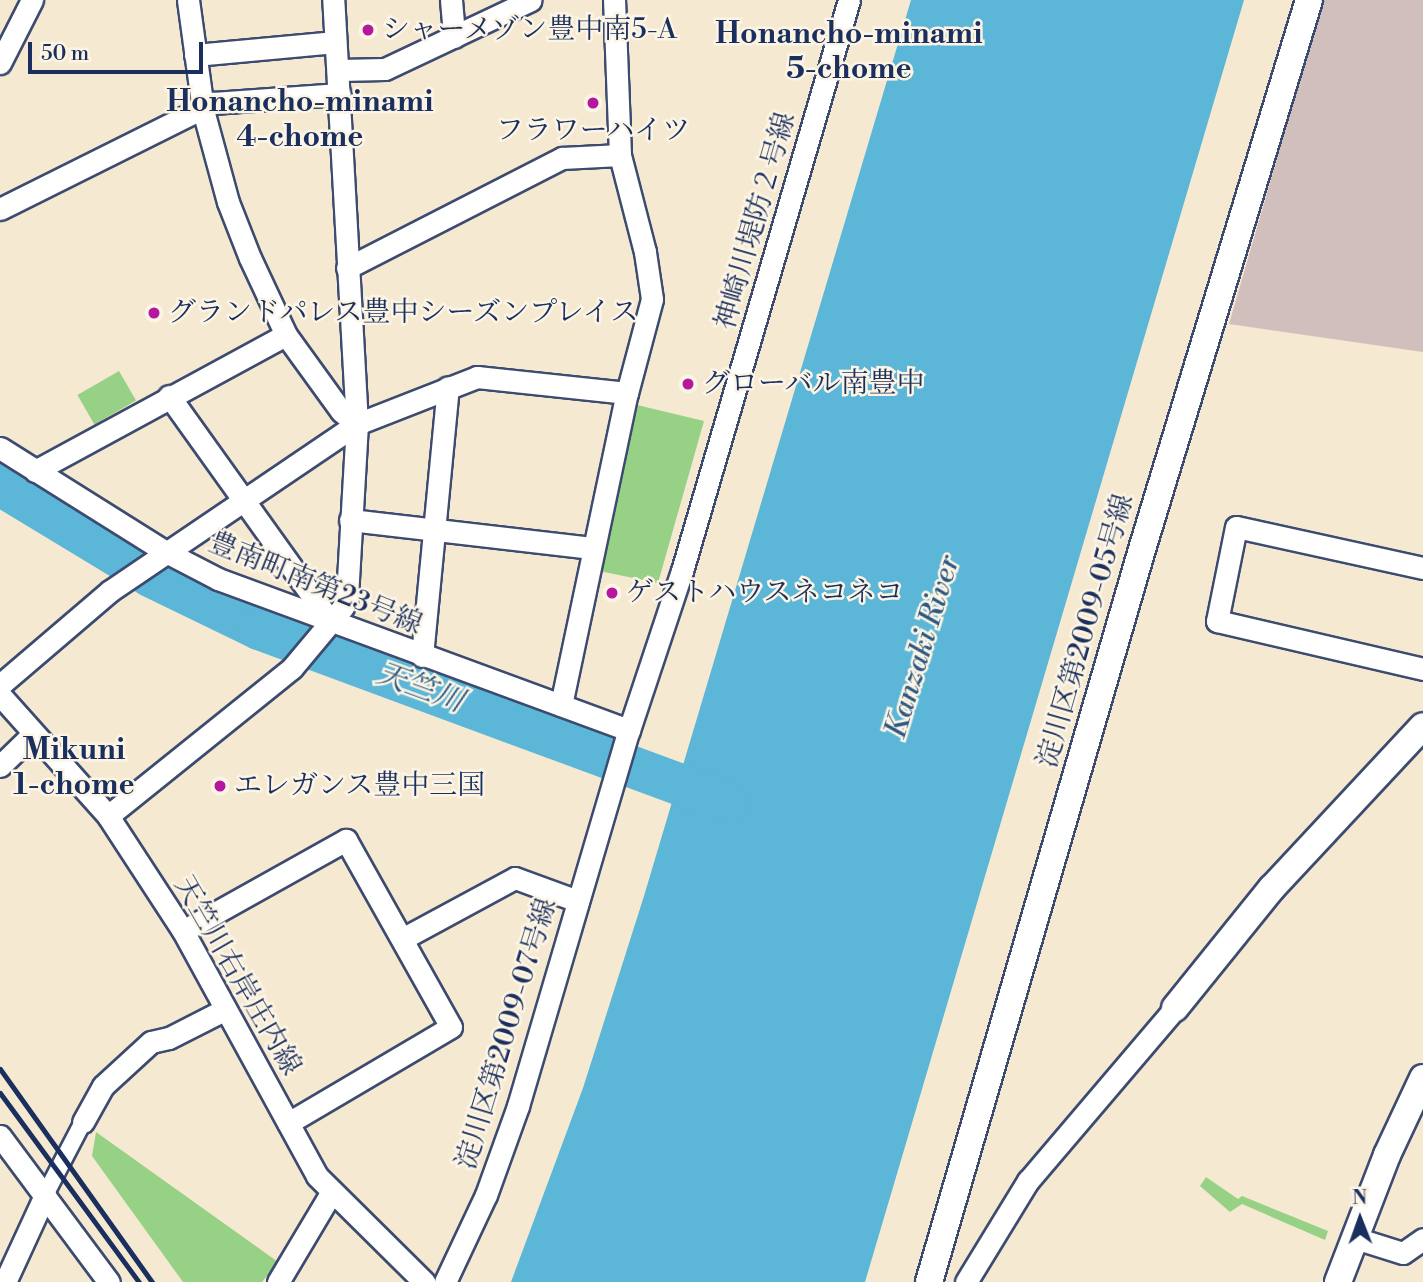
<!DOCTYPE html>
<html>
<head>
<meta charset="utf-8">
<style>
  body { margin:0 }
  #map { position:relative; width:1423px; height:1282px; overflow:hidden; background:#f6e9d1; font-family:"Libre Bodoni","Noto Serif JP",serif }
  div>[style] { position:absolute }
  .industrial>* { inset:0; background:#d1bfbe }
  .green>* { inset:0; background:#96d185; transform-origin:0 0 }
  .water>* { inset:0; background:#5bb6d8 }
  .river>* { height:42px; margin:-21px; padding:0 21px; transform-origin:21px; border-radius:21px; background:#5bb6d8 }
  .roads { filter:drop-shadow(2px 0 #3c4b6f) drop-shadow(-2px 0 #3c4b6f) drop-shadow(0 2px #3c4b6f) drop-shadow(0 -2px #3c4b6f) }
  .pedestrian>* { height:16px; margin:-8px; padding:0 8px; transform-origin:8px; border-radius:8px; background:#fff }
  .minor>* { height:21px; margin:-10.5px; padding:0 10.5px; transform-origin:10.5px; border-radius:10.5px; background:#fff }
  .tertiary>* { height:26px; margin:-13px; padding:0 13px; transform-origin:13px; border-radius:13px; background:#fff }
  .rail>* { height:5px; margin:-2.5px; padding:0 2.5px; transform-origin:2.5px; border-radius:2.5px; background:#1b2f5e }
  .dots>* { width:19px; height:19px; translate:-50% -50%; box-sizing:border-box; border:4px solid #fcf5e5; border-radius:50% }
  span { translate:-50% -50%; white-space:nowrap; text-align:center; line-height:1.15; -webkit-text-stroke:5px #fcf5e5; paint-order:stroke }
  .poi-label { font-size:28px; color:#1b2f5e }
  .left { translate:0 -50%; text-align:left }
  .street-label { font-size:28px; color:#1b2f5e }
  .neighbourhood-label { font-size:30px; color:#1b2f5e; font-weight:700 }
  .water-label { font-size:30px; color:#2e5883; font-style:italic }
  .north { position:absolute; left:1325px; top:1184px; width:70px; height:70px; -webkit-text-stroke:5px #fcf5e5; paint-order:stroke; rotate:359deg; font-size:19px; font-weight:700; line-height:28px; text-align:center; color:#1b2f5e }
  .north::after { content:''; display:block; margin:auto; width:24px; height:32px; background:#1b2f5e; clip-path:polygon(50% 0,100% 100%,50% 72%,0 100%) }
  .scale { position:absolute; left:28px; top:42px; width:175px; height:32px; box-sizing:border-box; border:4px solid #1b2f5e; border-top:0; padding-left:9px; font-size:21px; line-height:24px; white-space:nowrap; color:#1b2f5e; -webkit-text-stroke:5px #fcf5e5; paint-order:stroke }
</style>
</head>
<body>
<div id="map">
  <div class="industrial">
    <div style="clip-path:polygon(1323px 0,1423px 0,1423px 352px,1229px 324px)"></div>
  </div>
  <div class="green">
    <div style="left:119px;top:371px;width:34px;height:48px;rotate:60deg"></div>
    <div style="clip-path:polygon(633px 404px,704px 421px,658px 583px,599px 571px)"></div>
    <div style="clip-path:polygon(96px 1132px,278px 1262px,262px 1282px,183px 1282px,92px 1156px)"></div>
    <div style="clip-path:polygon(1206px 1177px,1238px 1199px,1242px 1196px,1328px 1231px,1325px 1240px,1242px 1204px,1230px 1212px,1200px 1186px)"></div>
  </div>
  <div class="water">
    <div style="clip-path:polygon(911px 0,1244px 0,865px 1282px,511px 1282px,583px 1088px,644px 896px)"></div>
  </div>
  <div class="river">
    <div style="left:0;top:485px;width:175px;rotate:31.2deg"></div>
    <div style="left:150px;top:576px;width:121px;rotate:25.9deg"></div>
    <div style="left:259px;top:629px;width:502px;rotate:20.28deg"></div>
  </div>
  <div class="roads">
    <div class="pedestrian">
      <div style="left:45px;top:1195px;width:82px;rotate:-62.5deg"></div>
    </div>
    <div class="minor">
      <div style="left:188px;top:0;width:111px;rotate:82.2deg"></div>
      <div style="left:203px;top:110px;width:95px;rotate:74.8deg"></div>
      <div style="left:228px;top:202px;width:60px;rotate:68.6deg"></div>
      <div style="left:250px;top:258px;width:85px;rotate:64.9deg"></div>
      <div style="left:286px;top:335px;width:94px;rotate:54.1deg"></div>
      <div style="left:341px;top:411px;width:21px;rotate:39deg"></div>
      <div style="left:451px;top:0;width:37px;rotate:85deg"></div>
      <div style="left:195px;top:55px;width:141px;rotate:-5.3deg"></div>
      <div style="left:0;top:63px;width:71px;rotate:-63.1deg"></div>
      <div style="left:339px;top:70px;width:46px;rotate:-1.2deg"></div>
      <div style="left:385px;top:69px;width:161px;rotate:-25.3deg"></div>
      <div style="left:0;top:209px;width:238px;rotate:-26.5deg"></div>
      <div style="left:213px;top:103px;width:127px;rotate:-4.1deg"></div>
      <div style="left:347px;top:268px;width:242px;rotate:-27.1deg"></div>
      <div style="left:562px;top:158px;width:58px;rotate:-3deg"></div>
      <div style="left:169px;top:396px;width:278px;rotate:54.4deg"></div>
      <div style="left:0;top:448px;width:196px;rotate:32.1deg"></div>
      <div style="left:166px;top:552px;width:59px;rotate:27.4deg"></div>
      <div style="left:218px;top:579px;width:438px;rotate:20.2deg"></div>
      <div style="left:35px;top:471px;width:285px;rotate:-28.5deg"></div>
      <div style="left:350px;top:520px;width:244px;rotate:6.6deg"></div>
      <div style="left:1423px;top:568px;width:191px;rotate:-167.6deg"></div>
      <div style="left:1236px;top:527px;width:96px;rotate:101.4deg"></div>
      <div style="left:1217px;top:621px;width:212px;rotate:13.1deg"></div>
      <div style="left:422px;top:656px;width:270px;rotate:-84.5deg"></div>
      <div style="left:0;top:685px;width:145px;rotate:-40.5deg"></div>
      <div style="left:110px;top:591px;width:298px;rotate:-34.1deg"></div>
      <div style="left:357px;top:424px;width:129px;rotate:-21.4deg"></div>
      <div style="left:477px;top:377px;width:151px;rotate:6.1deg"></div>
      <div style="left:0;top:695px;width:162px;rotate:48.2deg"></div>
      <div style="left:108px;top:816px;width:137px;rotate:56.9deg"></div>
      <div style="left:183px;top:931px;width:279px;rotate:61.3deg"></div>
      <div style="left:317px;top:1176px;width:151px;rotate:44.7deg"></div>
      <div style="left:561px;top:705px;width:319px;rotate:-78.1deg"></div>
      <div style="left:627px;top:393px;width:97px;rotate:-75.1deg"></div>
      <div style="left:652px;top:299px;width:48px;rotate:-98.5deg"></div>
      <div style="left:645px;top:252px;width:100px;rotate:-104.5deg"></div>
      <div style="left:620px;top:155px;width:155px;rotate:-92.2deg"></div>
      <div style="left:0;top:766px;width:47px;rotate:-44.1deg"></div>
      <div style="left:108px;top:816px;width:236px;rotate:-38.8deg"></div>
      <div style="left:292px;top:668px;width:80px;rotate:-50.1deg"></div>
      <div style="left:343px;top:607px;width:11px;rotate:-68deg"></div>
      <div style="left:347px;top:597px;width:173px;rotate:-86.7deg"></div>
      <div style="left:357px;top:424px;width:425px;rotate:-93.2deg"></div>
      <div style="left:183px;top:931px;width:187px;rotate:-29.2deg"></div>
      <div style="left:346px;top:840px;width:214px;rotate:60.7deg"></div>
      <div style="left:451px;top:1027px;width:189px;rotate:149.5deg"></div>
      <div style="left:402px;top:939px;width:128px;rotate:-28.4deg"></div>
      <div style="left:515px;top:878px;width:67px;rotate:20.1deg"></div>
      <div style="left:83px;top:1122px;width:41px;rotate:-60.9deg"></div>
      <div style="left:103px;top:1086px;width:65px;rotate:-42.5deg"></div>
      <div style="left:151px;top:1042px;width:18px;rotate:-13deg"></div>
      <div style="left:169px;top:1038px;width:62px;rotate:-27deg"></div>
      <div style="left:0;top:1136px;width:182px;rotate:53.3deg"></div>
      <div style="left:1355px;top:1238px;width:50px;rotate:17.4deg"></div>
      <div style="left:1403px;top:1253px;width:24px;rotate:-35deg"></div>
      <div style="left:5px;top:1282px;width:96px;rotate:-65.3deg"></div>
      <div style="left:278px;top:1282px;width:104px;rotate:-59.2deg"></div>
      <div style="left:445px;top:1282px;width:96px;rotate:-64.8deg"></div>
      <div style="left:486px;top:1195px;width:95px;rotate:-70.2deg"></div>
      <div style="left:518px;top:1106px;width:392px;rotate:-73.6deg"></div>
      <div style="left:629px;top:730px;width:168px;rotate:-71.6deg"></div>
      <div style="left:682px;top:571px;width:595px;rotate:-73.7deg"></div>
      <div style="left:966px;top:1282px;width:119px;rotate:-58.5deg"></div>
      <div style="left:1028px;top:1181px;width:227px;rotate:-49.6deg"></div>
    </div>
    <div class="tertiary">
      <div style="left:1175px;top:1008px;width:154px;rotate:-51.1deg"></div>
      <div style="left:1272px;top:888px;width:221px;rotate:-47deg"></div>
      <div style="left:929px;top:1282px;width:766px;rotate:-73.79deg"></div>
      <div style="left:1143px;top:546px;width:571px;rotate:-73.09deg"></div>
      <div style="left:1338px;top:1282px;width:136px;rotate:-68.9deg"></div>
      <div style="left:1387px;top:1155px;width:85px;rotate:-64.9deg"></div>
    </div>
  </div>
  <div class="rail">
    <div style="left:0;top:1069px;width:262px;rotate:54.5deg"></div>
    <div style="left:0;top:1093px;width:235px;rotate:53.7deg"></div>
  </div>
  <div class="dots">
    <div style="left:368px;top:30px;background:#b5179e"></div>
    <div style="left:593px;top:103px;background:#b5179e"></div>
    <div style="left:154px;top:313px;background:#b5179e"></div>
    <div style="left:688px;top:384px;background:#b5179e"></div>
    <div style="left:612px;top:593px;background:#b5179e"></div>
    <div style="left:220px;top:786px;background:#b5179e"></div>
  </div>
  <div class="poi-label">
    <span class="left" style="left:382px;top:30px">シャーメゾン豊中南5-A</span>
    <span style="left:593px;top:131px">フラワーハイツ</span>
    <span class="left" style="left:168px;top:313px">グランドパレス豊中シーズンプレイス</span>
    <span class="left" style="left:702px;top:384px">グローバル南豊中</span>
    <span class="left" style="left:626px;top:593px">ゲストハウスネコネコ</span>
    <span class="left" style="left:234px;top:786px">エレガンス豊中三国</span>
  </div>
  <div class="street-label">
    <span style="left:756px;top:221px;rotate:-74deg">神崎川堤防２号線</span>
    <span style="left:315px;top:584px;rotate:22deg">豊南町南第23号線</span>
    <span style="left:1086px;top:631px;rotate:-74deg">淀川区第2009-05号線</span>
    <span style="left:237px;top:976px;rotate:60deg">天竺川右岸庄内線</span>
    <span style="left:507px;top:1034px;rotate:-73deg">淀川区第2009-07号線</span>
  </div>
  <div class="neighbourhood-label">
    <span style="left:849px;top:51px">Honancho-minami<br>5-chome</span>
    <span style="left:300px;top:119px">Honancho-minami<br>4-chome</span>
    <span style="left:74px;top:767px">Mikuni<br>1-chome</span>
  </div>
  <div class="water-label">
    <span style="left:923px;top:647px;rotate:-73deg">Kanzaki River</span>
    <span style="left:420px;top:688px;rotate:20deg">天竺川</span>
  </div>
  <div class="north">N</div>
  <div class="scale">50 m</div>
</div>
</body>
</html>
